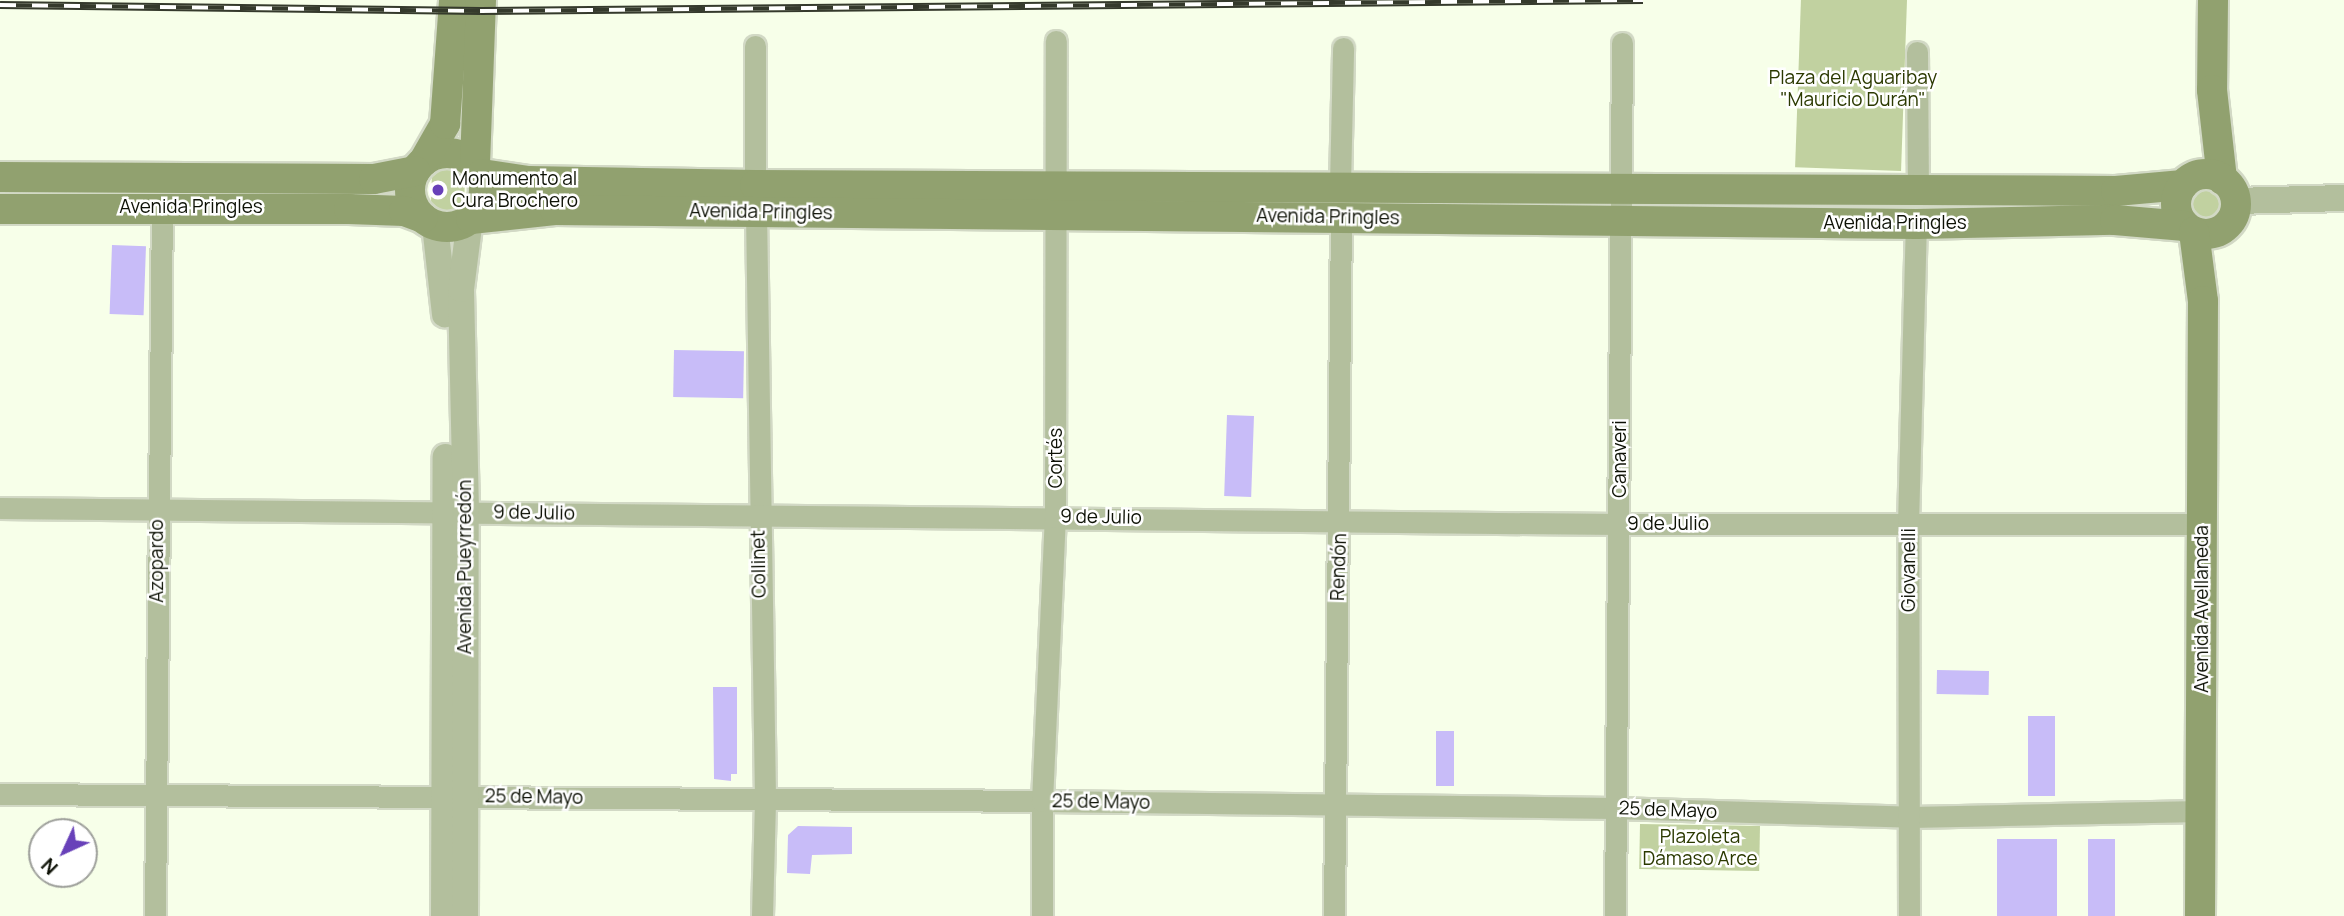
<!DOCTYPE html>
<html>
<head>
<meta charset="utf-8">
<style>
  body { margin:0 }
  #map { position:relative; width:2344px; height:916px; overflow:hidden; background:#f7ffe9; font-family:Manrope,sans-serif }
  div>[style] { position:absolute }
  .green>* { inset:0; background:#c1d1a0; transform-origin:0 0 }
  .round { border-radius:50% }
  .building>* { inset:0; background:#c8bcf8; transform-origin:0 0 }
  .roads { filter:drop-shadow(2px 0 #d2d9c5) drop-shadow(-2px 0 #d2d9c5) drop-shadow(0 2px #d2d9c5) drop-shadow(0 -2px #d2d9c5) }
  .minor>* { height:21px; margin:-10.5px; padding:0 10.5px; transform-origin:10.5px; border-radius:10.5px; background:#b3bf9d }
  .tertiary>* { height:26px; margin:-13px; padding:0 13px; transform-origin:13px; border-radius:13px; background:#b3bf9d }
  .secondary>* { height:30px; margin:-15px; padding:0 15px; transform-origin:15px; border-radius:15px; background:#91a16f }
  .secondary>.ring { margin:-15px; padding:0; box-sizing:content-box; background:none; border:30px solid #91a16f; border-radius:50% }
  .rail>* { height:8px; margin-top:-4px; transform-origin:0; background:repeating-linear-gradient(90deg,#fff 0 16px,#353a2c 0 32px); box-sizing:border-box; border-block:2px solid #353a2c }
  .dots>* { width:19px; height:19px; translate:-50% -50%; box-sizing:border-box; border:4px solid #fff; border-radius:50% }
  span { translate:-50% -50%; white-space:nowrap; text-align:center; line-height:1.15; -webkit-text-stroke:5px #fff; paint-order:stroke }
  .park-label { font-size:19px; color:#2b3900 }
  .poi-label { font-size:19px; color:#0d1105 }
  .left { translate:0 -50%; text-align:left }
  .street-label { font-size:19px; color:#0d1105 }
  .north { position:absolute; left:28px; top:818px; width:70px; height:70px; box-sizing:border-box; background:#fff; border:2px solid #9ea09b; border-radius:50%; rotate:225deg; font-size:19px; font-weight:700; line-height:28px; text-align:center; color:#0d1105 }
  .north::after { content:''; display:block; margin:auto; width:24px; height:32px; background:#6841b9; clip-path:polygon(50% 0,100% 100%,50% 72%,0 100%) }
</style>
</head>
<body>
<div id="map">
  <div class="green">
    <div style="left:1907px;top:0;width:171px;height:106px;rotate:92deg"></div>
    <div style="clip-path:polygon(446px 163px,465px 178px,464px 204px,451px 216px,442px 215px,431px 202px,432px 172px)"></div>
    <div class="round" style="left:2190px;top:187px;width:34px;height:34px"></div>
    <div style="left:1640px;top:824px;width:120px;height:45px;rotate:1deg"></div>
  </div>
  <div class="building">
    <div style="left:112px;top:245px;width:34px;height:69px;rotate:2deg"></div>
    <div style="left:674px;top:350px;width:70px;height:47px;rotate:1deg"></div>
    <div style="left:1227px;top:415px;width:27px;height:81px;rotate:2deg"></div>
    <div style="left:1937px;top:670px;width:52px;height:24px;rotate:1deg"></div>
    <div style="clip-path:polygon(713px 687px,737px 687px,737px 774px,731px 774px,731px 781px,714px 779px)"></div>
    <div style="left:2028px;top:716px;width:27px;height:80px"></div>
    <div style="left:1436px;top:731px;width:18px;height:55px"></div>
    <div style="clip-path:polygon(798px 826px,852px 827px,852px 854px,812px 855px,810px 874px,787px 873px,788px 835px)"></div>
    <div style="left:1997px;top:839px;width:60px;height:77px"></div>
    <div style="left:2088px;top:839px;width:27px;height:77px"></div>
  </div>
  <div class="roads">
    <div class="minor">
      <div style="left:1917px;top:52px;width:138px;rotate:89.6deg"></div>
      <div style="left:755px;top:185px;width:139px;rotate:-90deg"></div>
      <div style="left:1340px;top:185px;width:137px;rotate:-88.7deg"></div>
      <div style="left:756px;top:212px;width:589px;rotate:89.12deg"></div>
      <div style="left:765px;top:801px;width:115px;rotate:91.5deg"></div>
      <div style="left:0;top:508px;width:1620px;rotate:0.57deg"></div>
      <div style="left:1620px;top:524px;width:583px"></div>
      <div style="left:0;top:794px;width:1042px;rotate:0.38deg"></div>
      <div style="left:1042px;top:801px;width:572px;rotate:0.7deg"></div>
      <div style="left:1614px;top:808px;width:297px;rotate:1.7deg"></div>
      <div style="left:1911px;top:817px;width:290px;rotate:-1.2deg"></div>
      <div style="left:155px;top:916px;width:710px;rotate:-89.44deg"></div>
      <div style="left:1042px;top:916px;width:115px;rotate:-90deg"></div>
      <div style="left:1042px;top:801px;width:284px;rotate:-87.4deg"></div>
      <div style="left:1055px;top:517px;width:476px;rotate:-89.9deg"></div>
      <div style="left:1334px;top:916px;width:699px;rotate:-89.43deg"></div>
      <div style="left:1615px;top:916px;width:873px;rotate:-89.54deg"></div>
      <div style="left:1909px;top:916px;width:391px;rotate:-90.1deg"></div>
      <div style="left:1908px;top:525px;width:301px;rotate:-88.5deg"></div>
    </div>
    <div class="tertiary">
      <div style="left:2236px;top:201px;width:108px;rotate:-1.6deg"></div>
      <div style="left:435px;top:225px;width:90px;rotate:83.6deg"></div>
      <div style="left:444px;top:916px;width:459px;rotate:-89.8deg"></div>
      <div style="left:465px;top:916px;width:405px;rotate:-89.9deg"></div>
      <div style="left:466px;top:511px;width:222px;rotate:-91.3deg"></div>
      <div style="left:461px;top:289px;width:71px;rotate:-82.7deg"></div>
    </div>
    <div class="secondary">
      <div style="left:2213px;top:0;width:90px;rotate:90.6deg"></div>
      <div style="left:2212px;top:90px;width:90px;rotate:83.6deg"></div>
      <div class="ring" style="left:410px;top:153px;width:44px;height:44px"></div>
      <div style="left:424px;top:161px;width:43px;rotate:-60.4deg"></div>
      <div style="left:445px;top:124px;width:124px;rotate:-85.8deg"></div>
      <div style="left:475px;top:164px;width:164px;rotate:-87.9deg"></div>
      <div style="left:482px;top:174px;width:47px;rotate:8.7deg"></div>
      <div style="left:528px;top:181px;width:227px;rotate:1deg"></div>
      <div style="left:755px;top:185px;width:1361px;rotate:0.25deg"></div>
      <div style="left:2116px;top:191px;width:67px;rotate:-5.1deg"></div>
      <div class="ring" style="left:2176px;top:174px;width:30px;height:30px"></div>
      <div style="left:0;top:177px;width:374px;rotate:0.3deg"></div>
      <div style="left:374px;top:179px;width:42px;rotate:-11deg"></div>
      <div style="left:0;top:209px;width:349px"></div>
      <div style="left:349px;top:209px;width:55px;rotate:2.1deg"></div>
      <div style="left:404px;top:211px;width:20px;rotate:20deg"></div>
      <div style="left:471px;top:219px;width:84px;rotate:-6.1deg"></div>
      <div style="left:555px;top:210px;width:1361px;rotate:0.59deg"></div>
      <div style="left:1916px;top:224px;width:199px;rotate:-1.2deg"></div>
      <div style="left:2115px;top:220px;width:70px;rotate:4.9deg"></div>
      <div style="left:2194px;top:232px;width:70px;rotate:82.6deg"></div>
      <div style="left:2203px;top:301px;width:615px;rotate:90.28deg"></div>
    </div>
  </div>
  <div class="rail">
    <div style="left:0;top:5px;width:481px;rotate:0.7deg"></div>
    <div style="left:481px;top:11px;width:1162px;rotate:-0.54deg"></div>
  </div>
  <div class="dots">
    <div style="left:438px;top:190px;background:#6841b9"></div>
  </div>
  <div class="park-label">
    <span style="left:1853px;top:89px">Plaza del Aguaribay<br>"Mauricio Durán"</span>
    <span style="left:1700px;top:848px">Plazoleta<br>Dámaso Arce</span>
  </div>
  <div class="poi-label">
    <span class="left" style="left:452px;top:190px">Monumento al<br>Cura Brochero</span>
  </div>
  <div class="street-label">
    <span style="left:191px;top:207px">Avenida Pringles</span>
    <span style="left:761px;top:212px;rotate:1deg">Avenida Pringles</span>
    <span style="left:1328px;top:217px;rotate:1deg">Avenida Pringles</span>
    <span style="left:1895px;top:223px">Avenida Pringles</span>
    <span style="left:1056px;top:458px;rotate:-90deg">Cortés</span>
    <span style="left:1620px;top:459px;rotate:-90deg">Canaveri</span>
    <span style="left:534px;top:513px;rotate:1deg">9 de Julio</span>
    <span style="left:1101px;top:517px;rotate:1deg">9 de Julio</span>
    <span style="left:1668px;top:524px">9 de Julio</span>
    <span style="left:157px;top:561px;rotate:-90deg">Azopardo</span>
    <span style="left:759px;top:564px;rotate:-91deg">Collinet</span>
    <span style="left:465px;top:567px;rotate:-90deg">Avenida Pueyrredón</span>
    <span style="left:1339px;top:567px;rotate:-88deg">Rendón</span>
    <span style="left:1909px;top:570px;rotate:-90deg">Giovanelli</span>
    <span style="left:2202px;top:609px;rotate:-90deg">Avenida Avellaneda</span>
    <span style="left:534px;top:797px;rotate:1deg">25 de Mayo</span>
    <span style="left:1101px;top:802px;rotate:1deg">25 de Mayo</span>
    <span style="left:1668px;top:810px;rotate:2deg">25 de Mayo</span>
  </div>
  <div class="north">N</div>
</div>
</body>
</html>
